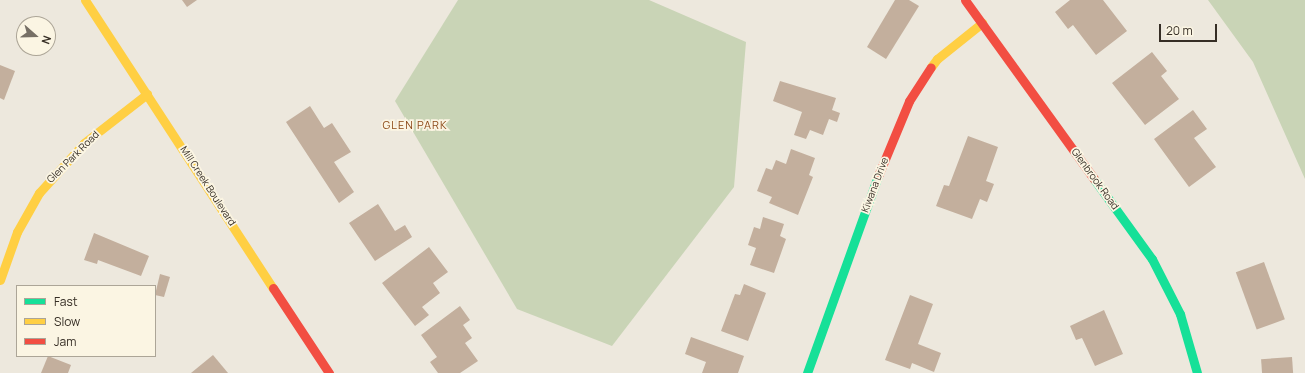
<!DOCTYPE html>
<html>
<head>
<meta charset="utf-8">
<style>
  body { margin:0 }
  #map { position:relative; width:1305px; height:373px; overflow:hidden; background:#ede8dd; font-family:Manrope,sans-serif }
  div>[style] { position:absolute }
  .green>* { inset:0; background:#c9d4b6 }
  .building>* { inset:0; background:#c3af9d; transform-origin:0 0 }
  .fast>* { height:9px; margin:-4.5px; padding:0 4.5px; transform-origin:4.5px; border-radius:4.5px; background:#16e098 }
  .slow>* { height:9px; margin:-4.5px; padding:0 4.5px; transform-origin:4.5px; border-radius:4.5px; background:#ffcf43 }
  .jam>* { height:9px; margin:-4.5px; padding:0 4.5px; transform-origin:4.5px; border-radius:4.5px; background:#f24e42 }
  span { translate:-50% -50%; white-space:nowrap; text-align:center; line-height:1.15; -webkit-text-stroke:3.5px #fbf5e3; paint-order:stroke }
  .street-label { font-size:10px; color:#362e25 }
  .neighbourhood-label { font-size:11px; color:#8c4a17; letter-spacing:1px }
  .legend { position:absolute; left:16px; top:285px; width:140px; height:72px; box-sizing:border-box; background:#fbf5e3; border:1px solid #aca597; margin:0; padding:5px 7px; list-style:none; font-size:12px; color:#362e25 }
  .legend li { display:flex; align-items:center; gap:8px; height:20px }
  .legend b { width:20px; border:1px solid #aca597 }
  .north { position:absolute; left:16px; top:16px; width:40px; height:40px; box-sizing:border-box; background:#fbf5e3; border:1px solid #aca597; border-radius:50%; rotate:110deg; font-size:11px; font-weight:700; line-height:16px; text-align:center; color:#362e25 }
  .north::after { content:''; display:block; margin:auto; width:14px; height:18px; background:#766f65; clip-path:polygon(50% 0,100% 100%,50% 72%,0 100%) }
  .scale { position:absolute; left:1159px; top:24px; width:58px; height:18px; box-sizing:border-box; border:2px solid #362e25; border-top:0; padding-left:5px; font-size:12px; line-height:14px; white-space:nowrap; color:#362e25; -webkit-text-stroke:3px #fbf5e3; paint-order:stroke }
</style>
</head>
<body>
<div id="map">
  <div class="green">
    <div style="clip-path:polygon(458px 0,649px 0,746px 42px,734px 187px,612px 346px,517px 309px,395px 101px)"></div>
    <div style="clip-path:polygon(1208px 0,1305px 0,1305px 179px,1253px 62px)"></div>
  </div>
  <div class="building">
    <div style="clip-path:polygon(182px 0,197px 0,187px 7px)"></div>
    <div style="clip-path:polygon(895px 0,909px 0,919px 6px,886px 59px,867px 47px)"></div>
    <div style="clip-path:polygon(1070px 0,1103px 0,1127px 31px,1096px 55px,1073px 25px,1068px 29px,1055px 12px)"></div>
    <div style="clip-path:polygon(1152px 52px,1167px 71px,1161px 76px,1179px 99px,1145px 125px,1112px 83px)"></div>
    <div style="clip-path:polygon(0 65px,15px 71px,4px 100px,0 98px)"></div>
    <div style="clip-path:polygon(780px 81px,836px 98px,832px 110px,840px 113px,837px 122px,829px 119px,823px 135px,810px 130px,806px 139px,794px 135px,802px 112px,773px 101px)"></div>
    <div style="clip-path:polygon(310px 106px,324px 128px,332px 123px,351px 152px,334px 162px,354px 192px,339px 203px,286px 122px)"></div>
    <div style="clip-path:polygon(1193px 110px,1207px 129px,1194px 138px,1216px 167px,1189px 187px,1154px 139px)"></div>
    <div style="clip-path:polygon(968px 136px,998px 147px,986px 181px,994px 184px,987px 202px,980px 199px,972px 219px,936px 206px,944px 185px,949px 186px)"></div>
    <div style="clip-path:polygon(791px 149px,815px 158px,809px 175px,813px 177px,798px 215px,769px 203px,772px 197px,757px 191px,766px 168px,772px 170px,776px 160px,786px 164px)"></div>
    <div style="clip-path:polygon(378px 204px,395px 231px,405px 225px,412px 237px,375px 261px,349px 223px)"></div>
    <div style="clip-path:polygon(763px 217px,784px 224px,780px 236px,786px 239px,774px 273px,750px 265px,756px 248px,748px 245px,754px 227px,760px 229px)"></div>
    <div style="clip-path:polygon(94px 233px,149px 256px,141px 276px,98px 260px,97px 264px,84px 260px)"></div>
    <div style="clip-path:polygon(429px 247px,448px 272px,433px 283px,440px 293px,422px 307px,429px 315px,415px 326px,382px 283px)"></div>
    <div style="left:1264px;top:262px;width:61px;height:30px;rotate:70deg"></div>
    <div style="clip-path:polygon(160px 274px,170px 277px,164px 297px,155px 295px)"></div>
    <div style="clip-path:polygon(744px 284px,766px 293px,748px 341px,721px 331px,735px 294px,740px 295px)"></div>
    <div style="clip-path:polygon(910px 295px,933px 304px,918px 344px,941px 353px,934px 372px,912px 363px,910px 369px,885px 360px)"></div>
    <div style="clip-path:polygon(460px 306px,470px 320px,463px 325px,472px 338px,465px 343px,478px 361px,460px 373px,438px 373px,430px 362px,437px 357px,421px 335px)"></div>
    <div style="clip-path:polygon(1104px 310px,1123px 354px,1095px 366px,1082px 338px,1076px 340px,1070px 326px)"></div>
    <div style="clip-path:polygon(691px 337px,744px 356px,738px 373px,702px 373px,706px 362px,685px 354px)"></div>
    <div style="clip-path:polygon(213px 355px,228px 373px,191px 373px)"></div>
    <div style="clip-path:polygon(48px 356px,71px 365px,68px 373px,41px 373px)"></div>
    <div style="left:1292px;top:357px;width:16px;height:31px;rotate:86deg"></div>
  </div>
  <div class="fast">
    <div style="left:1094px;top:179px;width:99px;rotate:54.1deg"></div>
    <div style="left:1152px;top:259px;width:62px;rotate:63deg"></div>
    <div style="left:1180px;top:314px;width:61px;rotate:73.9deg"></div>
    <div style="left:807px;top:373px;width:209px;rotate:-70.2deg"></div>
  </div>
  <div class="slow">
    <div style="left:85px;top:0;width:344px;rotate:56.9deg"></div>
    <div style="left:931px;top:67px;width:10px;rotate:-53deg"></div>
    <div style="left:937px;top:59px;width:58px;rotate:-38.7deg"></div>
    <div style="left:0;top:280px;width:51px;rotate:-70.5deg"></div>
    <div style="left:17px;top:232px;width:45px;rotate:-60.6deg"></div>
    <div style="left:39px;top:193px;width:67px;rotate:-48deg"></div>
    <div style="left:84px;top:143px;width:80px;rotate:-37.9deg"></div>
  </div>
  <div class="jam">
    <div style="left:965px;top:0;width:221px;rotate:54.2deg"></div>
    <div style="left:878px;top:176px;width:81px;rotate:-67.5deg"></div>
    <div style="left:909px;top:101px;width:40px;rotate:-57.1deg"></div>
    <div style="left:273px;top:288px;width:102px;rotate:56.6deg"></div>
  </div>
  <div class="street-label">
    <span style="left:73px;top:157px;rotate:-45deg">Glen Park Road</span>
    <span style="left:1095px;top:179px;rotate:54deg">Glenbrook Road</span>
    <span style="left:875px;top:185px;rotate:-69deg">Kiwana Drive</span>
    <span style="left:208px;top:186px;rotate:57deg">Mill Creek Boulevard</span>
  </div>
  <div class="neighbourhood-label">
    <span style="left:415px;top:125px">GLEN PARK</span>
  </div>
  <ul class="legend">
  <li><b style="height:5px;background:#16e098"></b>Fast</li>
  <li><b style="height:5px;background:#ffcf43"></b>Slow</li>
  <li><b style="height:5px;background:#f24e42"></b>Jam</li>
  </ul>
  <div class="north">N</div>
  <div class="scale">20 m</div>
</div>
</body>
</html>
